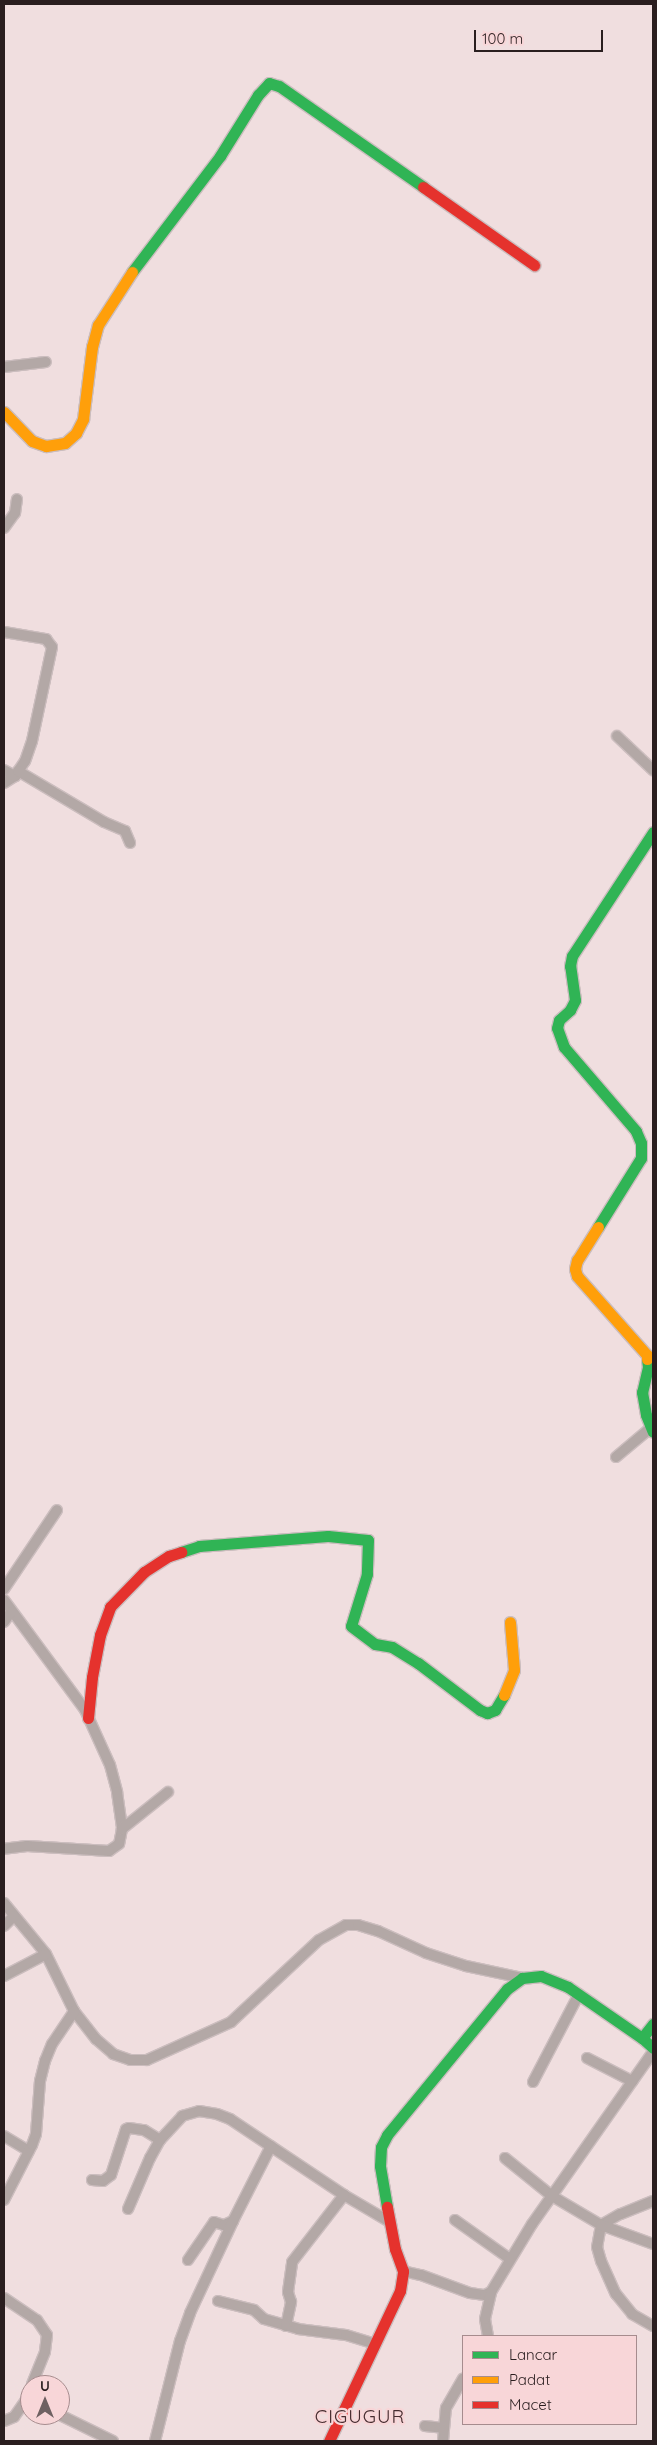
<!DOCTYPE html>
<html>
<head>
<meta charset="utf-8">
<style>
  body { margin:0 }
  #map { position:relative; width:657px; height:2445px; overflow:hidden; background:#f0dedf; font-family:Quicksand,sans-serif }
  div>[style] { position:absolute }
  .roads { filter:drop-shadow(1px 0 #cbbdbe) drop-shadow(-1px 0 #cbbdbe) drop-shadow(0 1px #cbbdbe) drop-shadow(0 -1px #cbbdbe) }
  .street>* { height:10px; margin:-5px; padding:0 5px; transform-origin:5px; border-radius:5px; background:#b3a8a6 }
  .fast>* { height:11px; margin:-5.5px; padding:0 5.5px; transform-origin:5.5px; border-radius:5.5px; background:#30b455 }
  .slow>* { height:11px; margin:-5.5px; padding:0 5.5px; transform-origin:5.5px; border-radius:5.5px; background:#ff9f0a }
  .jam>* { height:11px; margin:-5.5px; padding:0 5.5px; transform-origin:5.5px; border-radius:5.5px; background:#e5322d }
  span { translate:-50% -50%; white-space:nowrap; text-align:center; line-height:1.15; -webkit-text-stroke:4.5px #f8d6d8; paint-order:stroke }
  .quarter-label { font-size:19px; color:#462c2f; letter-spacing:1px }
  .frame { position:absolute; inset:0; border:5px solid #2a1e1f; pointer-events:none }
  .legend { position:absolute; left:462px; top:2335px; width:175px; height:90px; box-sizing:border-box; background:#f8d6d8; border:1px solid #a68c8e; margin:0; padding:6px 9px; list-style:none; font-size:15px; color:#2a1e1f }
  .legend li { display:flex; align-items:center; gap:10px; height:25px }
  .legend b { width:25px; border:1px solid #a68c8e }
  .north { position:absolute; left:20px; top:2375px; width:50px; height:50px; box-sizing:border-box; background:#f8d6d8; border:1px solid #a68c8e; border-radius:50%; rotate:0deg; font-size:14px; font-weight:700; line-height:20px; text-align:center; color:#2a1e1f }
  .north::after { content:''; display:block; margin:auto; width:18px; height:22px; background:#6f6162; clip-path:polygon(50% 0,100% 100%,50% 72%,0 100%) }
  .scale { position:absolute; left:474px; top:30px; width:129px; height:22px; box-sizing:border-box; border:2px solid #2a1e1f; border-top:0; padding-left:6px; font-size:15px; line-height:18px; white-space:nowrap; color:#2a1e1f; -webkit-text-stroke:4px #f8d6d8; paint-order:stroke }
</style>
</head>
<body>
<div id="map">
  <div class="roads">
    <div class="street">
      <div style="left:4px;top:367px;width:42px;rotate:-6.8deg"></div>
      <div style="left:4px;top:528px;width:19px;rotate:-54deg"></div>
      <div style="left:15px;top:513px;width:14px;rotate:-82deg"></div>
      <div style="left:4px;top:632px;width:43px;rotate:9.5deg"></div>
      <div style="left:46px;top:639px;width:10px;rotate:53deg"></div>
      <div style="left:52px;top:647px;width:96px;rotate:102deg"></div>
      <div style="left:32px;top:741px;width:21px;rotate:109deg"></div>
      <div style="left:25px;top:761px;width:18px;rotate:124deg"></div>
      <div style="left:15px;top:776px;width:13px;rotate:148deg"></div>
      <div style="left:617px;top:736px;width:50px;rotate:43.4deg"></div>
      <div style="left:4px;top:770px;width:13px;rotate:29deg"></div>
      <div style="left:18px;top:771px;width:100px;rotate:30.7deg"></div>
      <div style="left:104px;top:822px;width:23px;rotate:23deg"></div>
      <div style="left:125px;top:831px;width:13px;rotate:67deg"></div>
      <div style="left:616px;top:1457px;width:48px;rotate:-40deg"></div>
      <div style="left:4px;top:1589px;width:95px;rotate:-56.1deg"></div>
      <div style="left:4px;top:1600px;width:137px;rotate:53.6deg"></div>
      <div style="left:85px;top:1710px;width:60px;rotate:65.6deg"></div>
      <div style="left:110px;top:1765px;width:28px;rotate:75deg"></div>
      <div style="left:117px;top:1792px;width:37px;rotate:82deg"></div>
      <div style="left:122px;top:1829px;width:15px;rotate:101deg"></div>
      <div style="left:119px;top:1844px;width:12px;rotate:145deg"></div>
      <div style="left:109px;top:1851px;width:82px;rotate:-176.5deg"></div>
      <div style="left:27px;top:1846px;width:23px;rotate:173deg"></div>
      <div style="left:4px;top:1622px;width:12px;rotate:-55deg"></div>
      <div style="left:122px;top:1829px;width:59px;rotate:-38.8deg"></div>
      <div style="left:4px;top:1903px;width:66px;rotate:50.5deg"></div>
      <div style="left:46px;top:1954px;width:64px;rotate:63.8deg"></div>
      <div style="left:74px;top:2011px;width:36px;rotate:52deg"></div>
      <div style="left:96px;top:2039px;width:23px;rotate:41deg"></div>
      <div style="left:113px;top:2054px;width:18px;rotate:19deg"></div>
      <div style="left:130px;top:2060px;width:17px"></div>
      <div style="left:147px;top:2060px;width:92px;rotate:-24.3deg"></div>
      <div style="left:231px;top:2022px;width:120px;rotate:-43deg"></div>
      <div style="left:319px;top:1940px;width:31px;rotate:-29deg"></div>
      <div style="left:346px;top:1925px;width:12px"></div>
      <div style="left:358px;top:1925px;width:21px;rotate:17deg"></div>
      <div style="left:378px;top:1931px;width:53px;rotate:24.6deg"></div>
      <div style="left:426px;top:1953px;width:42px;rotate:18deg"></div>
      <div style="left:466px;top:1966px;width:57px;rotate:12.1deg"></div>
      <div style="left:4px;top:1926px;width:14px;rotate:-45deg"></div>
      <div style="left:4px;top:1976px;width:47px;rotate:-27.6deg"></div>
      <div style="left:587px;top:2058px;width:51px;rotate:27.1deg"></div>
      <div style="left:533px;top:2082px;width:99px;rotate:-62.4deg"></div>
      <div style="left:4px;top:2136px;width:29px;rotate:31deg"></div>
      <div style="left:505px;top:2158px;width:60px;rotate:39deg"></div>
      <div style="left:552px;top:2196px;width:57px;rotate:30.6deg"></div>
      <div style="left:601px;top:2225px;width:22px;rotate:100deg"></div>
      <div style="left:597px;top:2247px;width:15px;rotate:74deg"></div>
      <div style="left:601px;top:2261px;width:36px;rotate:66deg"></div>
      <div style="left:616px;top:2294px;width:26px;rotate:51deg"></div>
      <div style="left:632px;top:2314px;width:24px;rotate:30deg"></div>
      <div style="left:92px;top:2180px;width:11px;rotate:5deg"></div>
      <div style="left:103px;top:2181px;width:10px;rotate:-37deg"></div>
      <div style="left:111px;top:2175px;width:48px;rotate:-71.9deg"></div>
      <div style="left:126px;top:2129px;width:3px;rotate:-18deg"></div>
      <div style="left:129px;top:2128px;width:15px;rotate:8deg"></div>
      <div style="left:144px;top:2130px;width:19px;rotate:32deg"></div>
      <div style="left:4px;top:2200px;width:62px;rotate:-63deg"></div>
      <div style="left:32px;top:2145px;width:12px;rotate:-70deg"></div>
      <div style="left:36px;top:2134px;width:53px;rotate:-85.7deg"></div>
      <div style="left:40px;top:2081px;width:21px;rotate:-76deg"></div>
      <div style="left:45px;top:2061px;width:18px;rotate:-68deg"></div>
      <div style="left:52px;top:2044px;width:40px;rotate:-56deg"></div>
      <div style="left:653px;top:2201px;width:35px;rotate:158deg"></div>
      <div style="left:620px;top:2214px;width:22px;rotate:150deg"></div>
      <div style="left:601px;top:2225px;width:55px;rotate:20.1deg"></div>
      <div style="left:128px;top:2209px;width:56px;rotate:-66.7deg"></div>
      <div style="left:150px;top:2158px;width:21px;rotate:-61deg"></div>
      <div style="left:160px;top:2140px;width:33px;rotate:-47deg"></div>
      <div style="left:182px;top:2116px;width:18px;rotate:-16deg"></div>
      <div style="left:199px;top:2111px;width:18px;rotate:9deg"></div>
      <div style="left:217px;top:2114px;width:14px;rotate:21deg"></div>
      <div style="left:230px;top:2119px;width:137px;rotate:33.7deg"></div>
      <div style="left:344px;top:2195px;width:53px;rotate:30.4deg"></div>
      <div style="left:455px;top:2220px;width:67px;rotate:35.3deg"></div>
      <div style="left:188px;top:2260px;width:46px;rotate:-55.6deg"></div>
      <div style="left:214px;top:2222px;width:10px;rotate:17deg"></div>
      <div style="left:224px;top:2225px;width:10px;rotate:-24deg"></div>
      <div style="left:233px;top:2221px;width:84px;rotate:-63.1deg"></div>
      <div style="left:403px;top:2271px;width:18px;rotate:13deg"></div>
      <div style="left:421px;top:2275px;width:52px;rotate:20.2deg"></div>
      <div style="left:470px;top:2293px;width:15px;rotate:8deg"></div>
      <div style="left:485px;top:2295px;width:7px;rotate:-27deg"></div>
      <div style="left:491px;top:2292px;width:79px;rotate:-58.9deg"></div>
      <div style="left:532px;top:2224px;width:210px;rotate:-54.9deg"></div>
      <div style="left:4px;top:2298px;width:40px;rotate:34deg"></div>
      <div style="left:37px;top:2320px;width:18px;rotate:56deg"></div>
      <div style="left:47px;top:2335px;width:17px;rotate:97deg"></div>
      <div style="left:45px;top:2352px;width:35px;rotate:112deg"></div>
      <div style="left:218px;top:2301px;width:37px;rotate:14deg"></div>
      <div style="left:254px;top:2310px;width:13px;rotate:42deg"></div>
      <div style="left:264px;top:2319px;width:35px;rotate:16deg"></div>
      <div style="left:298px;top:2329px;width:48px;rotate:7.1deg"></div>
      <div style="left:346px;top:2335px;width:30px;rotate:17deg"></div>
      <div style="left:286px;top:2326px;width:25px;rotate:-78deg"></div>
      <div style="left:291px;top:2302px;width:10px;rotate:-107deg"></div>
      <div style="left:288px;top:2292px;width:30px;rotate:-82deg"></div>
      <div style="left:292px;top:2262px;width:85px;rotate:-52.2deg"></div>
      <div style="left:488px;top:2336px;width:17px;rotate:-100deg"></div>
      <div style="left:485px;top:2319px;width:28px;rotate:-77deg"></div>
      <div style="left:60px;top:2415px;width:59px;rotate:26.1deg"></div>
      <div style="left:4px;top:2421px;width:11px;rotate:-22deg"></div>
      <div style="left:14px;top:2417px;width:21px;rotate:-55deg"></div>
      <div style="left:425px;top:2426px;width:18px;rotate:6deg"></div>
      <div style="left:155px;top:2441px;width:103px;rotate:-76deg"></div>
      <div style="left:180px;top:2341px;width:30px;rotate:-70deg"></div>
      <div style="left:190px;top:2313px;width:102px;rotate:-64.9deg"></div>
      <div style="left:443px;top:2441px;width:33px;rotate:-85deg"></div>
      <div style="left:446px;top:2408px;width:34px;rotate:-60deg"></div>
    </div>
    <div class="fast">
      <div style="left:132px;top:272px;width:146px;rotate:-52.8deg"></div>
      <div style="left:220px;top:156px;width:72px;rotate:-58.1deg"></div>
      <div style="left:258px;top:95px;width:16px;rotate:-47deg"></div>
      <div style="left:269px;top:83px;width:10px;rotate:17deg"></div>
      <div style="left:279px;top:86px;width:176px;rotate:35deg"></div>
      <div style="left:598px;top:1227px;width:81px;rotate:-58.1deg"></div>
      <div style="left:641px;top:1158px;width:15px;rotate:-90deg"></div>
      <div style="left:641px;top:1143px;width:13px;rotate:-113deg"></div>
      <div style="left:636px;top:1131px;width:111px;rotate:-130.6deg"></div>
      <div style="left:564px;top:1047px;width:20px;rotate:-110deg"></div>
      <div style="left:557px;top:1028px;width:8px;rotate:-76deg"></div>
      <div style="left:559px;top:1020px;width:15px;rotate:-42deg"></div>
      <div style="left:570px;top:1010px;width:11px;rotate:-63deg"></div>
      <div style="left:575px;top:1000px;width:34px;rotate:-98deg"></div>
      <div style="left:570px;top:966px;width:10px;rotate:-79deg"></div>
      <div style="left:572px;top:956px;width:148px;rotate:-56.8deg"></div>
      <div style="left:647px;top:1359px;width:8px;rotate:83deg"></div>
      <div style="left:648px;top:1367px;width:26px;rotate:103deg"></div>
      <div style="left:642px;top:1392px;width:23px;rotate:80deg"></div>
      <div style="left:646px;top:1415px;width:18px;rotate:68deg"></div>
      <div style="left:181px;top:1552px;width:19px;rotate:-18deg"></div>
      <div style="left:199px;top:1546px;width:129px;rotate:-4.4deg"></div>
      <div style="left:328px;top:1536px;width:40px;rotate:5.7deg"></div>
      <div style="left:368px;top:1540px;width:34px;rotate:92deg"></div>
      <div style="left:367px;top:1574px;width:54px;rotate:107.1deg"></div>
      <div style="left:351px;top:1626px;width:30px;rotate:37deg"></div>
      <div style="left:375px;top:1644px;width:17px;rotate:10deg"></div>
      <div style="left:392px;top:1647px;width:31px;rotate:32deg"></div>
      <div style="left:418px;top:1663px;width:78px;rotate:37.2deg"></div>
      <div style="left:480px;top:1710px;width:8px;rotate:23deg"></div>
      <div style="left:487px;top:1713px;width:9px;rotate:-21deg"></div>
      <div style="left:495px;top:1710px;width:17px;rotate:-59deg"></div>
      <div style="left:642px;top:2038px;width:15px;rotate:42deg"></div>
      <div style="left:387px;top:2207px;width:42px;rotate:-99.7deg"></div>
      <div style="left:380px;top:2166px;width:19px;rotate:-87deg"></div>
      <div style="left:381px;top:2147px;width:13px;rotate:-63deg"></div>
      <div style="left:387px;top:2135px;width:189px;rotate:-50.6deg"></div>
      <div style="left:507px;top:1989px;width:19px;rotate:-36deg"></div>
      <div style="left:522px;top:1978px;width:19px;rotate:-6deg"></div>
      <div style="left:541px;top:1976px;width:29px;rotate:22deg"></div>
      <div style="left:568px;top:1987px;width:90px;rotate:34.6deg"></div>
      <div style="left:642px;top:2038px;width:18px;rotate:-52deg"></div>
    </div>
    <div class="slow">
      <div style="left:4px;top:412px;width:40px;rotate:46deg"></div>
      <div style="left:32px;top:441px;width:15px;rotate:20deg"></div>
      <div style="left:46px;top:446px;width:19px;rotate:-9deg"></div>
      <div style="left:65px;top:443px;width:15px;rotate:-42deg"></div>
      <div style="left:76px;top:433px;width:16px;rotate:-63deg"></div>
      <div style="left:83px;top:419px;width:73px;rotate:-82.9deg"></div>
      <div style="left:92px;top:347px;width:23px;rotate:-75deg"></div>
      <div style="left:98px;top:325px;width:63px;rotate:-57.3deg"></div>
      <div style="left:598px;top:1227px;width:39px;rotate:122deg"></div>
      <div style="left:577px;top:1260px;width:9px;rotate:103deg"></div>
      <div style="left:575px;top:1269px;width:7px;rotate:74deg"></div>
      <div style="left:577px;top:1276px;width:106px;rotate:48.5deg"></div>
      <div style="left:647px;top:1355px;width:4px;rotate:90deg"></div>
      <div style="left:504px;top:1695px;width:27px;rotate:-68deg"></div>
      <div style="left:514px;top:1670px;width:48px;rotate:-94.8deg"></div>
    </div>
    <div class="jam">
      <div style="left:423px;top:187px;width:136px;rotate:35.1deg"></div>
      <div style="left:88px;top:1718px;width:41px;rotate:-84.4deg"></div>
      <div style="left:92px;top:1677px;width:43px;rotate:-79.2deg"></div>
      <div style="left:100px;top:1635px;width:30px;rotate:-70deg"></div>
      <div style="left:110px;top:1607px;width:49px;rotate:-45.8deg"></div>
      <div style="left:144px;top:1572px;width:30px;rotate:-33deg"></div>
      <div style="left:169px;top:1556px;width:13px;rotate:-18deg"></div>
      <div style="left:329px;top:2441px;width:166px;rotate:-64.7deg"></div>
      <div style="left:400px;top:2291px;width:20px;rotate:-81deg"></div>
      <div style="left:403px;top:2271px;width:23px;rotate:-110deg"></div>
      <div style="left:395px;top:2249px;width:43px;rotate:-100.8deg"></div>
    </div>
  </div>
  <div class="quarter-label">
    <span style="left:360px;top:2417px">CIGUGUR</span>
  </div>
  <div class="frame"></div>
  <ul class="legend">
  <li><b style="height:6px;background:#30b455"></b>Lancar</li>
  <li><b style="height:6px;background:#ff9f0a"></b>Padat</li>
  <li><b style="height:6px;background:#e5322d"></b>Macet</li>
  </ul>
  <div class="north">U</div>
  <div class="scale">100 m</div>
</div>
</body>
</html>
